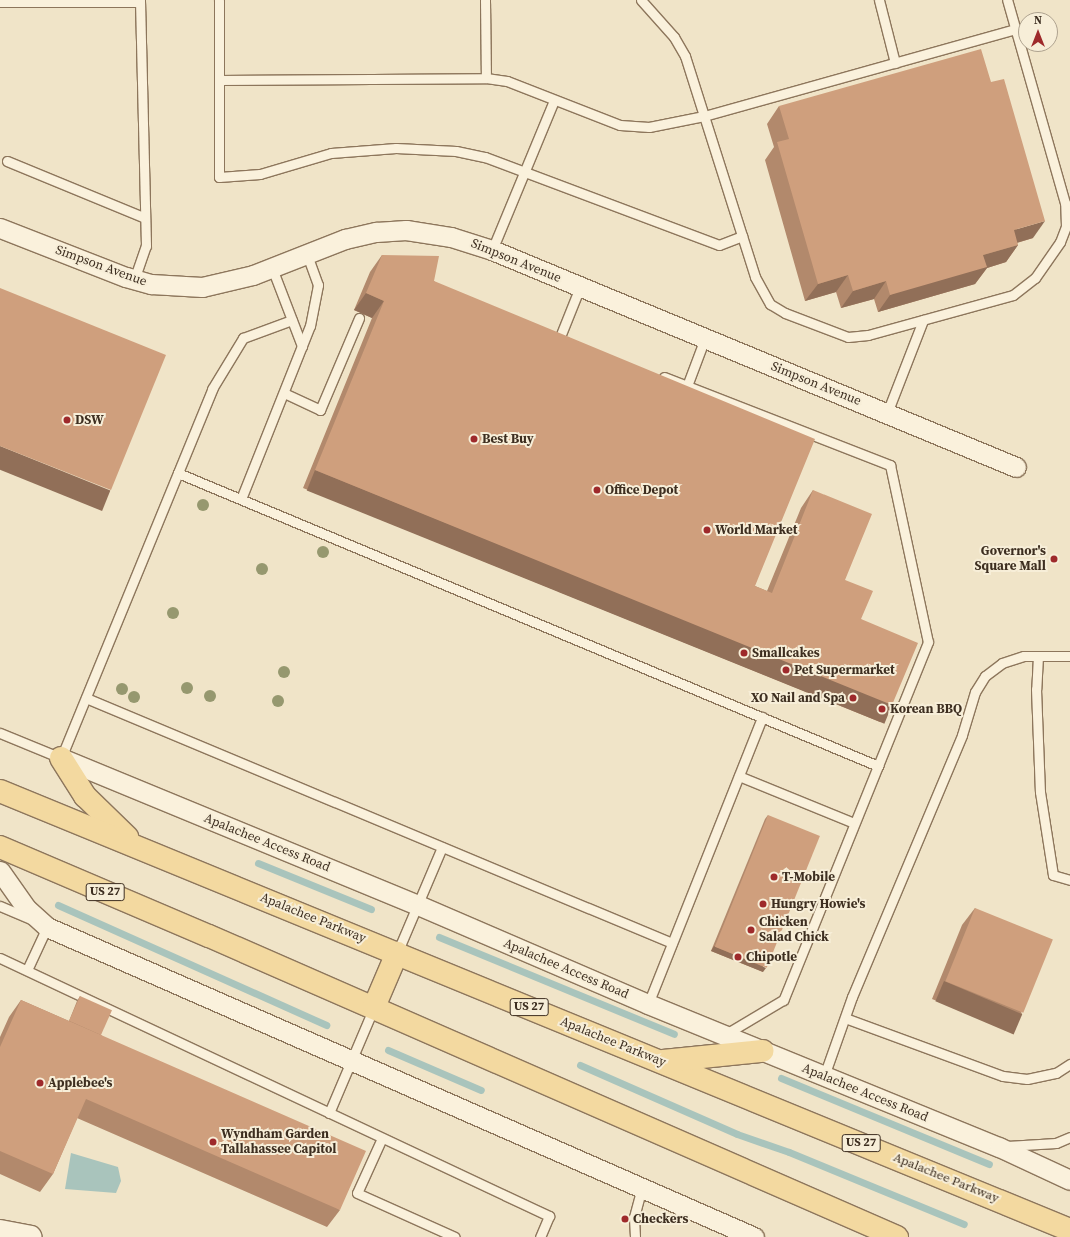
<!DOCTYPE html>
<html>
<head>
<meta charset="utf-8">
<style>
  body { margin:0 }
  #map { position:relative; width:1070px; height:1237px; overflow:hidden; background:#f0e4c8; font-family:"Source Serif 4",serif }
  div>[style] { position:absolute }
  .water>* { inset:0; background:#a9c4bc }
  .stream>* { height:7px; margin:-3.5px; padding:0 3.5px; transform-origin:3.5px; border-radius:3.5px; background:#a9c4bc }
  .roads { filter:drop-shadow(1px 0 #8d765c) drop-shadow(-1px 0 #8d765c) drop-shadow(0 1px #8d765c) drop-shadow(0 -1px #8d765c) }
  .service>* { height:9px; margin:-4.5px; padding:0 4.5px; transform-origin:4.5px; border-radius:4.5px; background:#faf1dc }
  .minor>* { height:19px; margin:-9.5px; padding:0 9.5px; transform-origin:9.5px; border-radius:9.5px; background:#faf1dc }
  .tertiary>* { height:22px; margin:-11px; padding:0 11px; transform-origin:11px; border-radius:11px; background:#faf1dc }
  .primary>* { height:22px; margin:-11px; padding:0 11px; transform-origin:11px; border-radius:11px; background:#f3d9a0 }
  .trees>* { width:12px; height:12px; margin:-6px; border-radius:50%; background:#96986f }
  .wall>* { inset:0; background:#b2896c }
  .shaded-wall>* { inset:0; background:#916f58; transform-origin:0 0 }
  .building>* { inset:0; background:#cf9f7d; transform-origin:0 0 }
  .dots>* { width:11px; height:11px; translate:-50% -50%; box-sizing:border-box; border:2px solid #f7eed8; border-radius:50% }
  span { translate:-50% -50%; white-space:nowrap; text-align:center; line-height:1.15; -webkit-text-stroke:4px #f7eed8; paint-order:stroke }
  .shield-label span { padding:1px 3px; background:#f7eed8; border:1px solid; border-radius:3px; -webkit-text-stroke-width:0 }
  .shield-label { font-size:12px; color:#3d2e20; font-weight:700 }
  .street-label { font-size:13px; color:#3d2e20 }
  .poi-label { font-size:13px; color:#3d2e20; font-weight:700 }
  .left { translate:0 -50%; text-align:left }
  .right { translate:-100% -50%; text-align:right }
  .north { position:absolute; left:1018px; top:12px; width:40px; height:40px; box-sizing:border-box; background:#f7eed8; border:1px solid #ada18e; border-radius:50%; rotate:0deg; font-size:11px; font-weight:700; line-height:16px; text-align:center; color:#3d2e20 }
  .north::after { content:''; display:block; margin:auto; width:14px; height:18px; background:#9e2a2b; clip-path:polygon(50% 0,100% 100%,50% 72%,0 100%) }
</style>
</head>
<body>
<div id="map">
  <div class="water">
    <div style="clip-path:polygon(71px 1153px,118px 1167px,121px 1181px,116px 1193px,65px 1189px)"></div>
  </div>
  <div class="stream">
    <div style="left:258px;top:863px;width:122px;rotate:22.2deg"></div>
    <div style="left:58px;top:905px;width:294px;rotate:24.1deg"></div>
    <div style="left:439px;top:937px;width:254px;rotate:22.4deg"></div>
    <div style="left:388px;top:1050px;width:101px;rotate:23.3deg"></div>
    <div style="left:580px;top:1065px;width:171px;rotate:23.7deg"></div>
    <div style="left:737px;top:1134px;width:55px;rotate:19.1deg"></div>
    <div style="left:789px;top:1152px;width:189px;rotate:22.4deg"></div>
    <div style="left:781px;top:1078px;width:225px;rotate:22.5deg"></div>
  </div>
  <div class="roads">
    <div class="service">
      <div style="left:219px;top:0;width:177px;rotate:90deg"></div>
      <div style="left:219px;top:177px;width:41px;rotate:-4.2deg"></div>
      <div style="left:260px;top:174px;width:74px;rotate:-16.5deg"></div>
      <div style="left:331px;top:153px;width:65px;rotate:-4.4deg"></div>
      <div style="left:396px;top:148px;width:60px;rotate:2.9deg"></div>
      <div style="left:456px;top:151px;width:30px;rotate:12deg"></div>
      <div style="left:485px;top:157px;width:250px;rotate:20.6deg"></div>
      <div style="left:719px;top:245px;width:25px;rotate:-21deg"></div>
      <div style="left:485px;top:0;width:78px;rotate:89.3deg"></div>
      <div style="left:641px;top:0;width:50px;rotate:48.3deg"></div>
      <div style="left:674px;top:37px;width:22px;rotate:60deg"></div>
      <div style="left:685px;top:56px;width:232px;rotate:72.4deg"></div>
      <div style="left:755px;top:277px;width:31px;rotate:61deg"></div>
      <div style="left:770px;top:304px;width:17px;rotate:31deg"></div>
      <div style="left:785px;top:313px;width:67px;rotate:20.9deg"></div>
      <div style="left:848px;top:337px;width:20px;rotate:-6deg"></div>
      <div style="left:868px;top:335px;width:150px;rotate:-15.4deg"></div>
      <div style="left:1013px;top:295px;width:28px;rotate:-38deg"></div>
      <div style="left:1035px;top:278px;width:44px;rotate:-55.2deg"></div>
      <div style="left:1060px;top:242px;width:17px;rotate:-69deg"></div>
      <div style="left:1066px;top:226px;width:23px;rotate:-92deg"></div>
      <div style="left:1065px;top:203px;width:211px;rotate:-105.9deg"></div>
      <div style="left:879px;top:0;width:65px;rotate:75.7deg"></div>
      <div style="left:0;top:2px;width:140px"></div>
      <div style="left:219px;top:80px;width:267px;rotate:-0.4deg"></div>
      <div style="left:486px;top:78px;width:21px;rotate:8deg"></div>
      <div style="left:507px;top:81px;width:121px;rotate:21.3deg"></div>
      <div style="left:620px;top:125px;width:29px;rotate:4deg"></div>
      <div style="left:649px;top:127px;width:56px;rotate:-11.3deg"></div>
      <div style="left:704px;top:116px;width:324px;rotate:-15.6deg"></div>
      <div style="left:7px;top:161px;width:149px;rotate:22.4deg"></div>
      <div style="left:492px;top:250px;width:162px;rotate:-67.5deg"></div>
      <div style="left:272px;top:268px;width:84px;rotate:69deg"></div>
      <div style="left:134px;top:280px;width:36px;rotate:-71deg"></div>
      <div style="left:146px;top:246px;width:246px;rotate:-91.4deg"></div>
      <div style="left:560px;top:337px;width:54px;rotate:-68.2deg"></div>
      <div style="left:664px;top:377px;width:243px;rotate:21.3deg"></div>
      <div style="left:890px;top:465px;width:181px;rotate:77.9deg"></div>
      <div style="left:928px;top:642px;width:386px;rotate:112deg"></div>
      <div style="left:783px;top:1000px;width:69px;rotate:149.3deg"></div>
      <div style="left:687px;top:386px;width:51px;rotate:-69.4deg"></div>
      <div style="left:284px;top:393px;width:40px;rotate:25deg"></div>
      <div style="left:320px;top:410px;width:100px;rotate:-67deg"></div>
      <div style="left:887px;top:413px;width:100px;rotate:-68.8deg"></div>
      <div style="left:178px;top:473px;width:759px;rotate:22.71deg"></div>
      <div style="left:241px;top:499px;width:186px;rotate:-68.3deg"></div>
      <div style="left:310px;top:326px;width:42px;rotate:-79deg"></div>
      <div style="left:318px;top:285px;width:33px;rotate:-110deg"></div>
      <div style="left:1038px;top:656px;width:33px;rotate:93deg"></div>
      <div style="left:1036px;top:689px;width:103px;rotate:87.8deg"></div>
      <div style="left:1040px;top:792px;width:84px;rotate:81.1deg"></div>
      <div style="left:1053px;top:875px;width:18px;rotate:16deg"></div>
      <div style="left:86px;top:698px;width:635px;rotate:22.69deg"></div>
      <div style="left:0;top:733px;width:66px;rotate:22.3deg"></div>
      <div style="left:61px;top:758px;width:399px;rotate:-67.7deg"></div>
      <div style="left:212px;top:389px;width:60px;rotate:-58.7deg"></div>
      <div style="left:243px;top:338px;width:52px;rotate:-20.2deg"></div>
      <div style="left:739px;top:776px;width:124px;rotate:22.2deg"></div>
      <div style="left:0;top:906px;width:33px;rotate:23deg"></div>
      <div style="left:397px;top:953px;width:115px;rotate:-67deg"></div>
      <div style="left:0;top:958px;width:607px;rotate:25.17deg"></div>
      <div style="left:549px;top:1216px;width:23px;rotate:113deg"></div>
      <div style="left:27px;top:970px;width:47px;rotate:-65.1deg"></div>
      <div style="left:47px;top:927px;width:2px;rotate:-153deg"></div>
      <div style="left:648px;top:1004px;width:309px;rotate:-68.3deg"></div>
      <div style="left:845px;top:1018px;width:168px;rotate:20.2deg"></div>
      <div style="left:1003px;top:1076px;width:24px;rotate:7deg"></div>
      <div style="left:1027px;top:1079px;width:30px;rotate:-12deg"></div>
      <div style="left:1056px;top:1073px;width:17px;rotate:-33deg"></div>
      <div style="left:824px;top:1076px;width:84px;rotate:-70.5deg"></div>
      <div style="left:852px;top:997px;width:284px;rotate:-67.2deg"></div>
      <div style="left:962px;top:735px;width:45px;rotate:-73.2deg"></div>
      <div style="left:975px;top:692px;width:19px;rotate:-58deg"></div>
      <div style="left:985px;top:676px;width:21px;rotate:-37deg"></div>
      <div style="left:1002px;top:663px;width:23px;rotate:-18deg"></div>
      <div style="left:1024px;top:656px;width:46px"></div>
      <div style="left:329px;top:1113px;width:115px;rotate:-67deg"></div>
      <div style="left:382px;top:1138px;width:60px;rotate:114.4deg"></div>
      <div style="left:357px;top:1193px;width:107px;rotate:24.2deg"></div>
      <div style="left:1007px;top:1146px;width:49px;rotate:-3.5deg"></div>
      <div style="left:1056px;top:1143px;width:15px;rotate:-23deg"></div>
      <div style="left:635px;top:1237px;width:20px;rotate:-93deg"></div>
      <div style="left:634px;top:1217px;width:31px;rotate:-75deg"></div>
    </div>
    <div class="minor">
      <div style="left:0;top:228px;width:135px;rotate:21.3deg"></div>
      <div style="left:126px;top:277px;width:26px;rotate:16deg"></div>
      <div style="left:151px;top:284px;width:51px;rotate:3.4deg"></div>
      <div style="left:202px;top:287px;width:52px;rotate:-13.2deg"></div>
      <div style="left:253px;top:275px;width:99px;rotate:-21.4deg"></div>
      <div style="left:345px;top:239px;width:32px;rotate:-13deg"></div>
      <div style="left:376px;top:232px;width:30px;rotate:-4deg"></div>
      <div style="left:406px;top:230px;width:46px;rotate:8.8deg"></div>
      <div style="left:451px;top:237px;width:43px;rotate:17.6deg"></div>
      <div style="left:492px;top:250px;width:567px;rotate:22.5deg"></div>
      <div style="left:61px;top:758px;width:386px;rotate:22.4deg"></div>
      <div style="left:418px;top:905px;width:250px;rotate:23.3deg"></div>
      <div style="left:648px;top:1004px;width:379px;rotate:22.2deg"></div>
      <div style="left:999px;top:1147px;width:78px;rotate:24.9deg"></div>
      <div style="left:0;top:871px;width:45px;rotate:54.9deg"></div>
      <div style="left:26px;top:908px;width:28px;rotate:42deg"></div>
      <div style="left:47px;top:927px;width:772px;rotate:23.68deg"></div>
    </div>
    <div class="tertiary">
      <div style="left:0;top:1231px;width:31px;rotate:11deg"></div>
    </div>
    <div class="primary">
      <div style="left:61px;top:758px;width:45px;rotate:57.7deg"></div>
      <div style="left:85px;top:796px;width:59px;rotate:44.3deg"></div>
      <div style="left:0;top:791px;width:1157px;rotate:22.31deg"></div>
      <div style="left:0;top:847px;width:227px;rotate:23.1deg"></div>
      <div style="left:209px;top:936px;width:751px;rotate:23.63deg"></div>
      <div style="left:374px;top:1007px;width:59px;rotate:-66.9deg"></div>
      <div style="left:663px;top:1061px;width:100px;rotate:-5.8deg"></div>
    </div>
  </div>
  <div class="trees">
    <div style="left:203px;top:505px"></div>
    <div style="left:323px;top:552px"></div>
    <div style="left:262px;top:569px"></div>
    <div style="left:173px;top:613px"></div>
    <div style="left:284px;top:672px"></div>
    <div style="left:187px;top:688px"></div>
    <div style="left:122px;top:689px"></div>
    <div style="left:210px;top:696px"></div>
    <div style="left:134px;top:697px"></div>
    <div style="left:278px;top:701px"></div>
  </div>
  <div class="wall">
    <div style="clip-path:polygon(779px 106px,1033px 238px,1017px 243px,1018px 245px,1006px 262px,987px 268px,975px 284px,878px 312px,874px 299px,841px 308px,836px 292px,805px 301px,765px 160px,774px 147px,767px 124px)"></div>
    <div style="clip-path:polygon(382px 255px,434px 281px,755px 586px,767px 591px,801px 508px,813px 490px,845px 580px,861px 619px,892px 705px,880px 722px,303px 488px,372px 318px,354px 310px,370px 272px)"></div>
    <div style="clip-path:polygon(768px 815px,763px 972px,711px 951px,765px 819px)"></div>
    <div style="clip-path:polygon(975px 908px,1022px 1014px,1010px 1031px,932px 999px,962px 925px)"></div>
    <div style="clip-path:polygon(80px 996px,101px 1035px,340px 1210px,327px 1227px,77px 1118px,53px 1174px,40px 1192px,0 1174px,0 1037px,9px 1017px,21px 1000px,69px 1021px,77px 1001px)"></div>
  </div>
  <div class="shaded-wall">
    <div style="clip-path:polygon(1045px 221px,1033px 238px,1002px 247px,1014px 230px)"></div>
    <div style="clip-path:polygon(1018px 245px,1006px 262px,987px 268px,975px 284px,878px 312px,890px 295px,983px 255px)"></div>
    <div style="clip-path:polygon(848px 275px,836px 292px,805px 301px,818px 284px)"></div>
    <div style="clip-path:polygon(886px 281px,874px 299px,841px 308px,853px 291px)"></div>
    <div style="clip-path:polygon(366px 293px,384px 301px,372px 318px,354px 310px)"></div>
    <div style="left:0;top:446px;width:119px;height:22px;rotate:22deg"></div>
    <div style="left:315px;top:470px;width:623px;height:22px;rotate:22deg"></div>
    <div style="clip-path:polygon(714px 946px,766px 968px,763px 972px,711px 951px)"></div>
    <div style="left:944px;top:981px;width:85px;height:22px;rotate:23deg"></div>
  </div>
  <div class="building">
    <div style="clip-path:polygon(981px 49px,991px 82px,1004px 79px,1045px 221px,1014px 230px,1018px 245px,983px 255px,987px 267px,890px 295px,886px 281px,853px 291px,848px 275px,818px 284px,777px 142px,789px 139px,779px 106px)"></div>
    <div style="clip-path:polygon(382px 255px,439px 256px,434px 281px,815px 439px,755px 586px,772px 593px,813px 490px,872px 514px,845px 580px,873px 591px,861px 619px,918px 643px,892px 705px,315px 470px,384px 301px,366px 293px)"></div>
    <div style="clip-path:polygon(0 288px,166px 355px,111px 490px,0 446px)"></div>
    <div style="left:768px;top:815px;width:56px;height:142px;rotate:22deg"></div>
    <div style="left:975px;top:908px;width:84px;height:79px;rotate:22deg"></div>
    <div style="left:80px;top:996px;width:35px;height:27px;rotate:24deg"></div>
    <div style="clip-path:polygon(21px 1000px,366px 1151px,340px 1210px,86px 1099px,53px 1174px,0 1151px,0 1047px)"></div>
  </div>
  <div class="dots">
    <div style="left:67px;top:420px;background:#9e2a2b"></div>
    <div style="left:474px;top:439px;background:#9e2a2b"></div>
    <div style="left:597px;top:490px;background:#9e2a2b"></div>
    <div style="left:707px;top:530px;background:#9e2a2b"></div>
    <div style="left:1054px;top:559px;background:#9e2a2b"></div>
    <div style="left:744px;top:653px;background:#9e2a2b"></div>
    <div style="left:786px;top:670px;background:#9e2a2b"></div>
    <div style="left:853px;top:698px;background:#9e2a2b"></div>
    <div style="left:882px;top:709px;background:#9e2a2b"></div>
    <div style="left:774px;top:877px;background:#9e2a2b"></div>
    <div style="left:763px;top:904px;background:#9e2a2b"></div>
    <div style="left:751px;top:930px;background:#9e2a2b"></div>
    <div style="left:738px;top:957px;background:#9e2a2b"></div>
    <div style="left:40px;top:1083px;background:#9e2a2b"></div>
    <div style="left:213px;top:1142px;background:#9e2a2b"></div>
    <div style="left:625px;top:1219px;background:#9e2a2b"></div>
  </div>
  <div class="shield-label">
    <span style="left:105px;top:892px">US 27</span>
    <span style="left:529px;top:1007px">US 27</span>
    <span style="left:861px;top:1143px">US 27</span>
  </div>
  <div class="street-label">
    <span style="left:516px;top:261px;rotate:22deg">Simpson Avenue</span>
    <span style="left:101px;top:266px;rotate:20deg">Simpson Avenue</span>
    <span style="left:816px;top:384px;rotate:22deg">Simpson Avenue</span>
    <span style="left:267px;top:843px;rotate:22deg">Apalachee Access Road</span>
    <span style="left:313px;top:918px;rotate:22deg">Apalachee Parkway</span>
    <span style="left:566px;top:969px;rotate:23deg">Apalachee Access Road</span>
    <span style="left:613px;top:1042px;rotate:22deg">Apalachee Parkway</span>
    <span style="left:865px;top:1093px;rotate:22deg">Apalachee Access Road</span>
    <span style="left:946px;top:1178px;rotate:22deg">Apalachee Parkway</span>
  </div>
  <div class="poi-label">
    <span class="left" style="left:75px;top:420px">DSW</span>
    <span class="left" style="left:482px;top:439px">Best Buy</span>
    <span class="left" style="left:605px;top:490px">Office Depot</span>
    <span class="left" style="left:715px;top:530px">World Market</span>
    <span class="right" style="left:1046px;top:559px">Governor's<br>Square Mall</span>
    <span class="left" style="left:752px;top:653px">Smallcakes</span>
    <span class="left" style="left:794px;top:670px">Pet Supermarket</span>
    <span class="right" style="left:845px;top:698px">XO Nail and Spa</span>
    <span class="left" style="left:890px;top:709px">Korean BBQ</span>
    <span class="left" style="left:782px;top:877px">T-Mobile</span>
    <span class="left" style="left:771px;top:904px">Hungry Howie's</span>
    <span class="left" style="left:759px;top:930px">Chicken<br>Salad Chick</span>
    <span class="left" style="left:746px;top:957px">Chipotle</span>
    <span class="left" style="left:48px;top:1083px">Applebee's</span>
    <span class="left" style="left:221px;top:1142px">Wyndham Garden<br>Tallahassee Capitol</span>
    <span class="left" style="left:633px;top:1219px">Checkers</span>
  </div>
  <div class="north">N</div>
</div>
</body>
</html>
